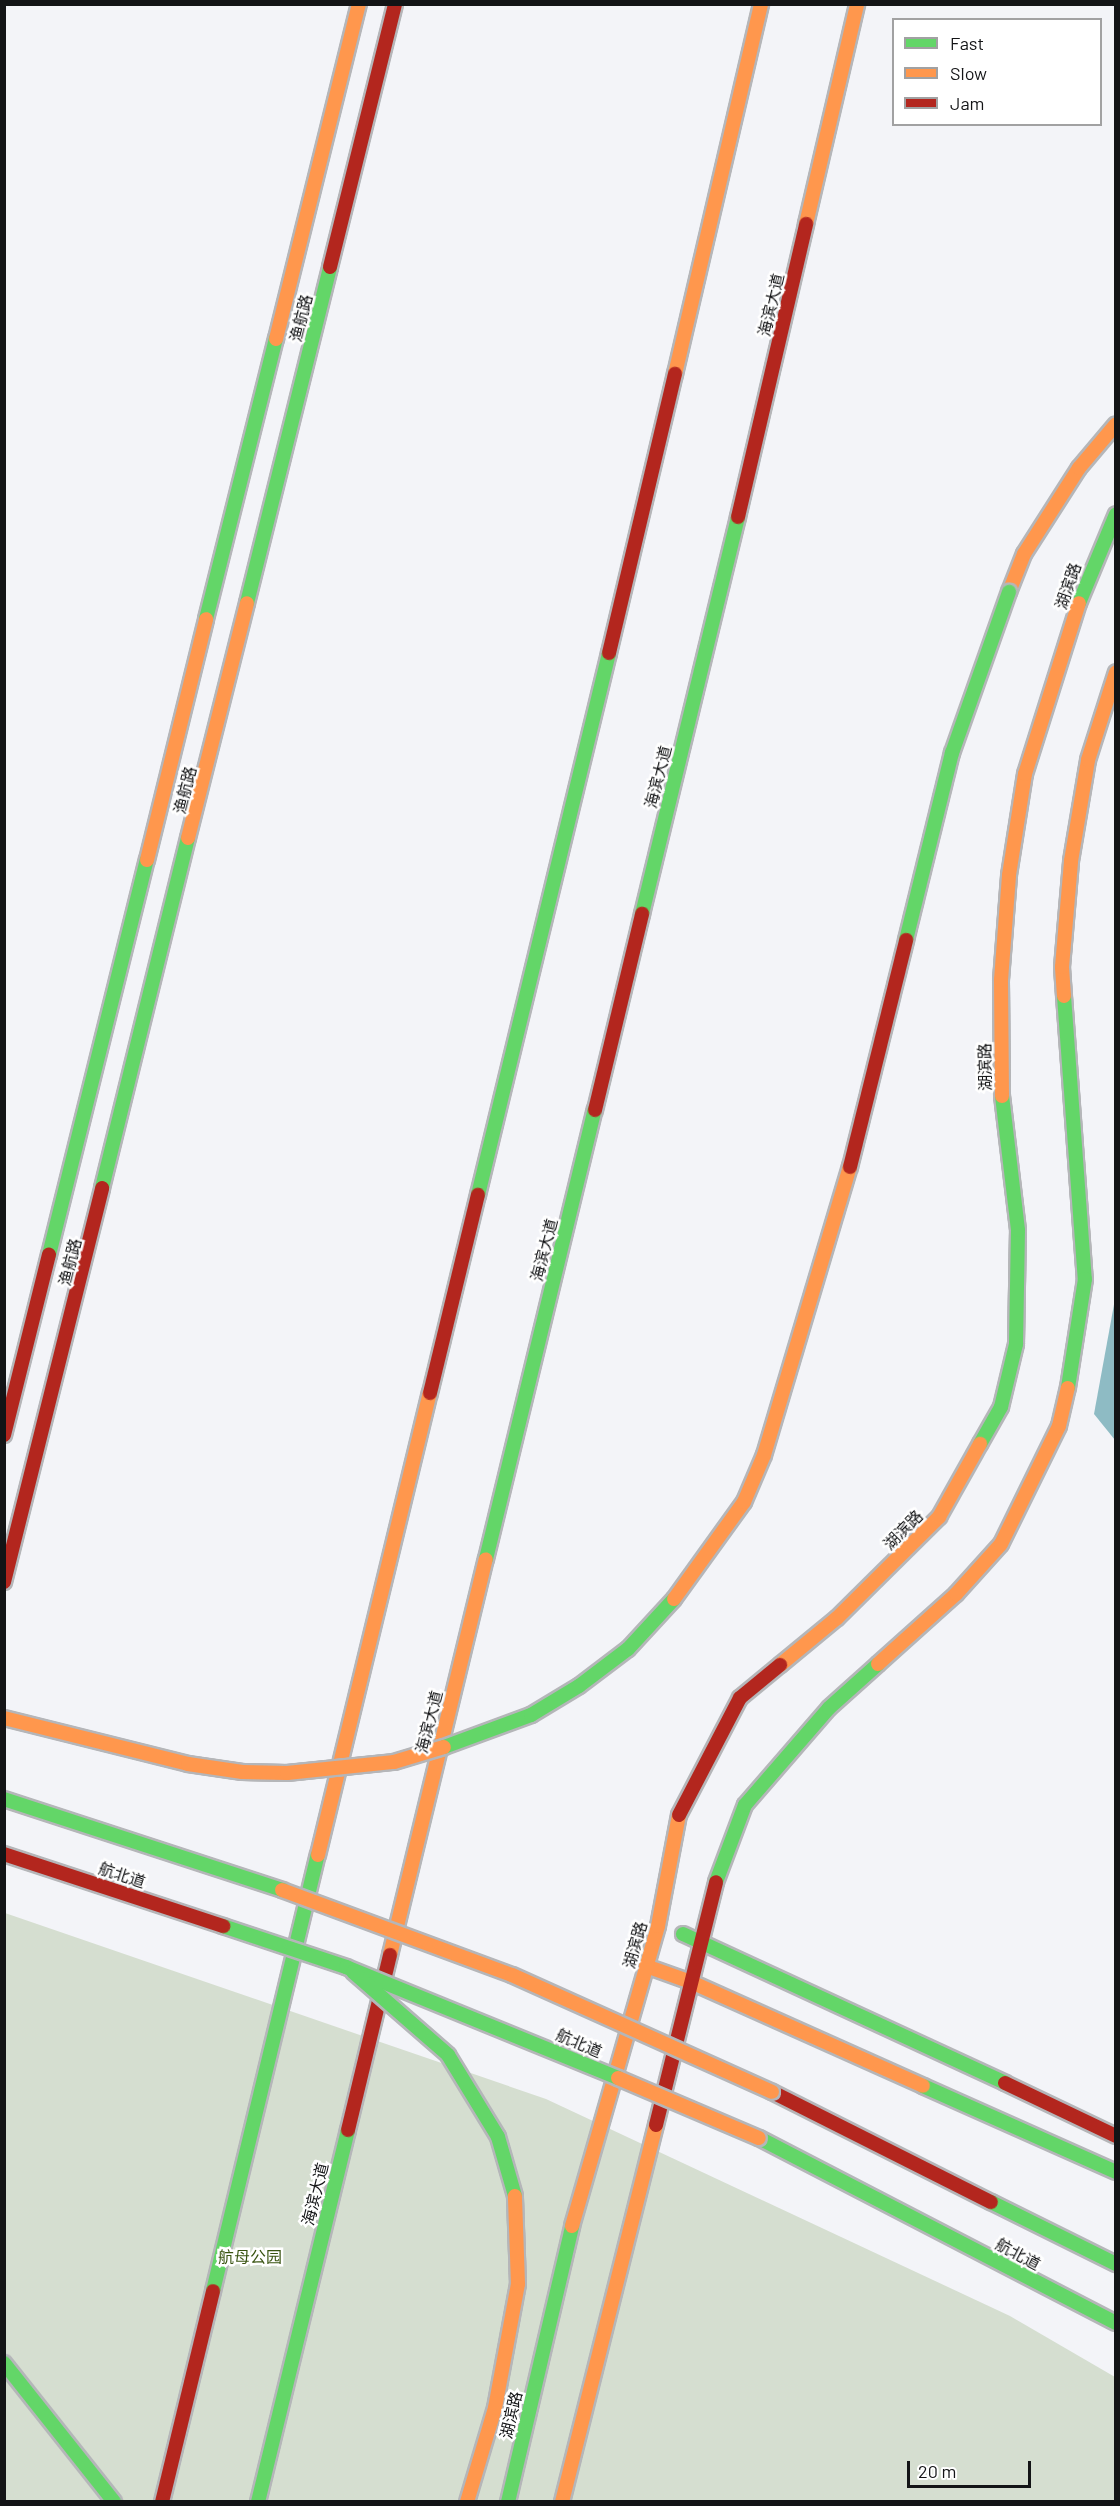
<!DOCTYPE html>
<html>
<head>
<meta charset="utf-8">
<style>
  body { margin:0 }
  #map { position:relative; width:1120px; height:2506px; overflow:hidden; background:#f3f4f8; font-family:Barlow,"Noto Sans SC",sans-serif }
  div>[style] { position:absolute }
  .green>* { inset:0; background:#d5ded0 }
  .water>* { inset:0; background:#8ebbc4 }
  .roads { filter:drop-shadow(2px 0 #b5b6b9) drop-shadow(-2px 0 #b5b6b9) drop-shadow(0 2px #b5b6b9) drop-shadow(0 -2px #b5b6b9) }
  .fast>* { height:14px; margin:-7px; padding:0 7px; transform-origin:7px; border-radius:7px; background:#63d668 }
  .slow>* { height:14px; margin:-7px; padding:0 7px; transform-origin:7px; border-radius:7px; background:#ff974d }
  .jam>* { height:14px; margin:-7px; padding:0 7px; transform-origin:7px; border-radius:7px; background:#b3261e }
  .bridges { filter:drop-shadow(2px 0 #b5b6b9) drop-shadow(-2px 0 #b5b6b9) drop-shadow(0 2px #b5b6b9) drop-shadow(0 -2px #b5b6b9) }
  .fast-bridge>* { height:14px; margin:-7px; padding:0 7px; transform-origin:7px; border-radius:7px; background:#63d668 }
  .slow-bridge>* { height:14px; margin:-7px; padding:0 7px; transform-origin:7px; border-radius:7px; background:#ff974d }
  .jam-bridge>* { height:14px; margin:-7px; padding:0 7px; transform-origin:7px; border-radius:7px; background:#b3261e }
  span { translate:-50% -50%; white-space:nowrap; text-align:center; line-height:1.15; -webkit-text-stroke:5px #fff; paint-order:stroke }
  .street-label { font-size:16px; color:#131416 }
  .park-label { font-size:16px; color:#395411 }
  .frame { position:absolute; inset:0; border:6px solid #131416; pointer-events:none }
  .legend { position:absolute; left:892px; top:18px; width:210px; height:108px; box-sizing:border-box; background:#fff; border:2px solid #a1a1a2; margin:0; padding:8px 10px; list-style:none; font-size:18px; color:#131416 }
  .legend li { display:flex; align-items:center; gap:12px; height:30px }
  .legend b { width:30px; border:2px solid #a1a1a2 }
  .scale { position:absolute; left:907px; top:2461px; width:124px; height:27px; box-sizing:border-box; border:3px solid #131416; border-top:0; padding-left:8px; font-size:18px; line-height:21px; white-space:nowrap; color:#131416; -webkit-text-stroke:4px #fff; paint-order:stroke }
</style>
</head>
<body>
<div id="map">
  <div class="green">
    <div style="clip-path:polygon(5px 1913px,546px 2099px,1010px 2316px,1115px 2377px,1115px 2501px,5px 2502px)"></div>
  </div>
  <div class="water">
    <div style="clip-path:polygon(1115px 1299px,1116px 1440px,1115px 1440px,1094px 1414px)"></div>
  </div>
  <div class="roads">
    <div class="fast">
      <div style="left:247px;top:603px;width:346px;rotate:-76.1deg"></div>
      <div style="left:1079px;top:603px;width:96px;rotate:-67.4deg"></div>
      <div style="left:206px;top:619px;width:289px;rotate:-76deg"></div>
      <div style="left:642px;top:914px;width:408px;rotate:-76.4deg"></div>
      <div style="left:1064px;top:996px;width:284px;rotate:85.8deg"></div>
      <div style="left:1085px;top:1279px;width:110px;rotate:98.9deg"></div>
      <div style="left:102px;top:1188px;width:360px;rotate:-76.2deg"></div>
      <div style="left:478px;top:1195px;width:558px;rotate:-76.41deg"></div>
      <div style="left:49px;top:1255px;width:407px;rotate:-76.1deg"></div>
      <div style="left:980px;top:1444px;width:43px;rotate:-60.4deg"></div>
      <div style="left:1001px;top:1407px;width:65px;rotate:-76.6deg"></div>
      <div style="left:1016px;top:1344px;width:114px;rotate:-89deg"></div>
      <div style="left:1018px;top:1230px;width:135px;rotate:-96.8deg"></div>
      <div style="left:486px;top:1559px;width:462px;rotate:-76.4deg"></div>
      <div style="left:716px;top:1882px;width:82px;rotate:-69.4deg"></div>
      <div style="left:745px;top:1805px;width:128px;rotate:-49.1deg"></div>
      <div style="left:829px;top:1708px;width:66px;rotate:-41.9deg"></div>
      <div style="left:683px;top:1934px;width:355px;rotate:24.8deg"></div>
      <div style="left:923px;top:2086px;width:211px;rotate:24deg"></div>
      <div style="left:759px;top:2138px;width:402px;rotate:27.4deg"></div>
      <div style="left:991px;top:2202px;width:140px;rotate:26.4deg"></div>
      <div style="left:213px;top:2291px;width:448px;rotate:-76.5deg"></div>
      <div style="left:4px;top:2363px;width:177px;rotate:51.6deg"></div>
      <div style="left:258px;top:2502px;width:383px;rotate:-76.4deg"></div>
      <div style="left:508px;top:2502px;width:283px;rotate:-76.9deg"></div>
    </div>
    <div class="slow">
      <div style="left:806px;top:224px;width:226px;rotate:-76.9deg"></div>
      <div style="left:276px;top:339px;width:345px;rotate:-76.1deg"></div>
      <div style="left:675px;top:374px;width:380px;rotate:-76.9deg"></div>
      <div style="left:1009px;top:592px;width:41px;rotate:-68.5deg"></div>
      <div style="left:1024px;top:554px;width:102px;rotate:-57.4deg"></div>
      <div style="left:1079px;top:468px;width:57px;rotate:-49.9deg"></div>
      <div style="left:188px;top:838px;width:242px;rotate:-75.9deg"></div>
      <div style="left:147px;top:860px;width:248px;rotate:-76.2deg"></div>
      <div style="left:1064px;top:996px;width:29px;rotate:-94deg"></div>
      <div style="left:1062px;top:967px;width:106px;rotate:-85.1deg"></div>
      <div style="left:1071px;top:861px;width:102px;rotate:-80.4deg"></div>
      <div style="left:1088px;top:760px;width:92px;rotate:-72.3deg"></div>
      <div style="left:1002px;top:1096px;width:116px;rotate:-90.5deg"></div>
      <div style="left:1001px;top:980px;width:105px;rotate:-85.6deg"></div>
      <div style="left:1009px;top:875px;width:102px;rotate:-81deg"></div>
      <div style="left:1025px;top:774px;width:179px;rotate:-72.5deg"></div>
      <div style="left:878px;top:1664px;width:105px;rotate:-41.9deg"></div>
      <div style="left:956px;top:1594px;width:67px;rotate:-48deg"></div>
      <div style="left:1001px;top:1544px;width:131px;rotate:-63.8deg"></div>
      <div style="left:1059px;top:1426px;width:39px;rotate:-77deg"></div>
      <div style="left:780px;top:1665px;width:74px;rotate:-39.5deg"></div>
      <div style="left:837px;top:1618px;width:144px;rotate:-44.7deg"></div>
      <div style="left:939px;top:1517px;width:84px;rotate:-60.7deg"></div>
      <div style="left:318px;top:1855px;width:475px;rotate:-76.4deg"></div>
      <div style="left:390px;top:1955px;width:407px;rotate:-76.4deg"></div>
      <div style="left:646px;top:1966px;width:48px;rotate:19.6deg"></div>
      <div style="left:691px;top:1982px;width:254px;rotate:24.1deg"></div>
      <div style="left:572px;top:2226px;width:312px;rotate:-74deg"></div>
      <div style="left:658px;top:1926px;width:113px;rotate:-79.3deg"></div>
      <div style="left:562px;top:2502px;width:389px;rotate:-76deg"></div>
    </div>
    <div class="jam">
      <div style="left:330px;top:267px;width:271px;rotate:-76.1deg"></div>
      <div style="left:738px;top:517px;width:301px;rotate:-76.9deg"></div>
      <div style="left:609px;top:653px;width:287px;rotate:-76.7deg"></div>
      <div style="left:595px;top:1110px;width:202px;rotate:-76.5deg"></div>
      <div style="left:430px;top:1393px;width:204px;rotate:-76.4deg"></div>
      <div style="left:4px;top:1435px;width:186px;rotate:-76deg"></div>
      <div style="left:4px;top:1582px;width:406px;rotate:-76deg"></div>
      <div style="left:679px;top:1815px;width:132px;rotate:-62.5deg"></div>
      <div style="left:740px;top:1698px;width:52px;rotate:-39.5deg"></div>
      <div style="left:1005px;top:2083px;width:123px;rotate:25.5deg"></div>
      <div style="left:772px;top:2092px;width:245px;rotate:26.7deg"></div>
      <div style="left:656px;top:2125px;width:250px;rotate:-76.1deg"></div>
      <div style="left:348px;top:2130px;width:180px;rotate:-76.5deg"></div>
      <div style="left:162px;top:2502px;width:217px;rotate:-76.4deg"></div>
    </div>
  </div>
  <div class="bridges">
    <div class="fast-bridge">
      <div style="left:906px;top:940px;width:193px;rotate:-76.2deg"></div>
      <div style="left:952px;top:753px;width:171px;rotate:-70.5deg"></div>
      <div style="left:444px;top:1747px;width:93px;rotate:-20.2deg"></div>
      <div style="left:531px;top:1715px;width:56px;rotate:-31.1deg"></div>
      <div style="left:579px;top:1686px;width:61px;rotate:-37.1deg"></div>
      <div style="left:628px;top:1649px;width:68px;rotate:-47.4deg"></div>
      <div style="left:4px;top:1799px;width:293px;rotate:18.1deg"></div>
      <div style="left:223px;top:1926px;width:130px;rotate:18.4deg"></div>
      <div style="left:346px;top:1967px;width:294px;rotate:22.2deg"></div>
      <div style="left:353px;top:1972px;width:126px;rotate:41.1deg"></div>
      <div style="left:448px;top:2055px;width:96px;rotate:58.6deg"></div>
      <div style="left:498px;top:2137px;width:61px;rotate:73.9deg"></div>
    </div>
    <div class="slow-bridge">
      <div style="left:674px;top:1599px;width:120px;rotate:-54.2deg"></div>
      <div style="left:744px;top:1502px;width:51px;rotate:-66.9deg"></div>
      <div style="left:764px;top:1455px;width:301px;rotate:-73.4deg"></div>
      <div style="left:4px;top:1718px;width:190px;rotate:14deg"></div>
      <div style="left:188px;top:1764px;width:55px;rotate:8.4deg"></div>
      <div style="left:242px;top:1772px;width:45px;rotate:1.3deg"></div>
      <div style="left:287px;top:1773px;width:108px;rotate:-5.9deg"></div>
      <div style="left:394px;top:1762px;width:52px;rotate:-16.7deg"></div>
      <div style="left:282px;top:1890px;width:245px;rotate:20.3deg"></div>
      <div style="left:512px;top:1975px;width:285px;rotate:24.2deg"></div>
      <div style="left:618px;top:2078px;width:153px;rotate:23.1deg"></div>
      <div style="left:467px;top:2502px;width:98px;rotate:-73.4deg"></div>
      <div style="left:495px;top:2408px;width:126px;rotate:-79.5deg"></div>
      <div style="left:518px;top:2284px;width:88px;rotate:-92deg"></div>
    </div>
    <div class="jam-bridge">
      <div style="left:850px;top:1167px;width:234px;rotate:-76.1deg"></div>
      <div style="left:4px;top:1854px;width:231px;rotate:18.2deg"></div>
    </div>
  </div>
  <div class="street-label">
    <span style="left:771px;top:305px;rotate:-77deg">海滨大道</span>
    <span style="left:301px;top:318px;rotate:-76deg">渔航路</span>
    <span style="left:1068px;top:586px;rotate:-71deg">湖滨路</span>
    <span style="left:658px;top:777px;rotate:-76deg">海滨大道</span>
    <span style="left:185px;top:790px;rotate:-76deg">渔航路</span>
    <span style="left:985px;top:1067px;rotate:-91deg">湖滨路</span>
    <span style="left:544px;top:1250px;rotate:-76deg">海滨大道</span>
    <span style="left:70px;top:1262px;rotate:-76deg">渔航路</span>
    <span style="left:903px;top:1530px;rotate:-45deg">湖滨路</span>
    <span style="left:429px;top:1722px;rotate:-76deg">海滨大道</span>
    <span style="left:122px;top:1875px;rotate:18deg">航北道</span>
    <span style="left:635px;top:1945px;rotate:-74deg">湖滨路</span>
    <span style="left:579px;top:2043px;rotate:23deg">航北道</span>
    <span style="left:315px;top:2194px;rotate:-76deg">海滨大道</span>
    <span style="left:1018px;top:2254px;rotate:28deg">航北道</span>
    <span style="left:511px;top:2415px;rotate:-77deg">湖滨路</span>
  </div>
  <div class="park-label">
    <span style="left:250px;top:2257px">航母公园</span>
  </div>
  <div class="frame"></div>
  <ul class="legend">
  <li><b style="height:8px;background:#63d668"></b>Fast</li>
  <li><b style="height:8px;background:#ff974d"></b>Slow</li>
  <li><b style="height:8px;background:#b3261e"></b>Jam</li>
  </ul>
  <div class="scale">20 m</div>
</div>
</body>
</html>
